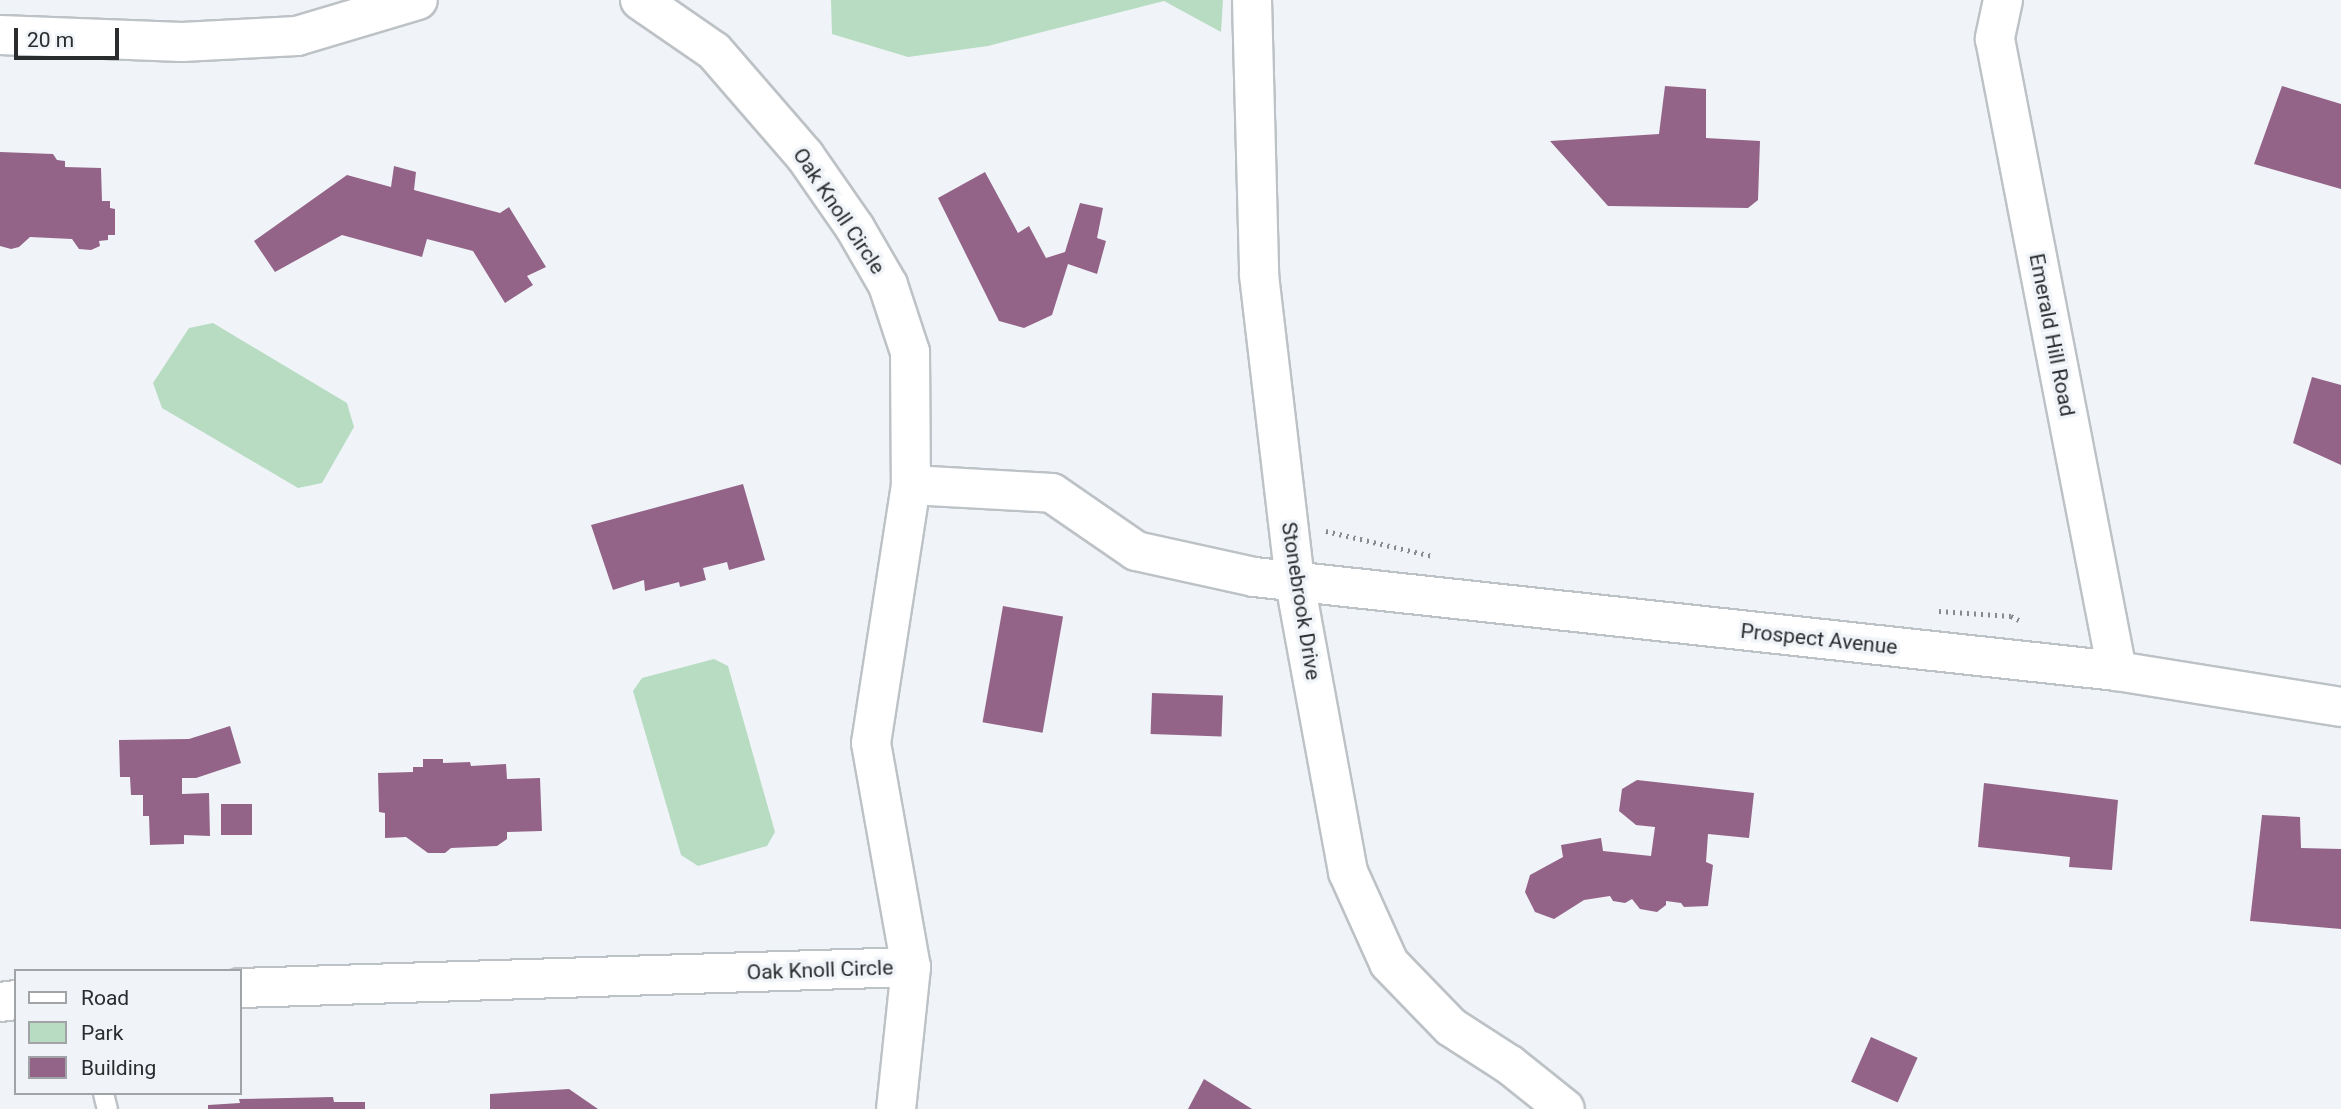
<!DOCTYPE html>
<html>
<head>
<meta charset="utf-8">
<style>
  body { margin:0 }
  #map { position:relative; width:2341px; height:1109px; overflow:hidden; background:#f0f4f9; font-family:Roboto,sans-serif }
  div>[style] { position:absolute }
  .green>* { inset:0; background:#b8dcc2 }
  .building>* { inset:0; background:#936488; transform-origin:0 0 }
  .path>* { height:4.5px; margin-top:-2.25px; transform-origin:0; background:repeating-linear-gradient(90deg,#888b8d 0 2px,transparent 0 7px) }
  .roads { filter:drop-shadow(2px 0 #bdc2c6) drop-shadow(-2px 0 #bdc2c6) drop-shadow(0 2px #bdc2c6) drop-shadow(0 -2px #bdc2c6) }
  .lane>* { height:19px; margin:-9.5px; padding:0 9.5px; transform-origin:9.5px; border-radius:9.5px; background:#fff }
  .street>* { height:38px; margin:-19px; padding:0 19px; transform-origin:19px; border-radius:19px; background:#fff }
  span { translate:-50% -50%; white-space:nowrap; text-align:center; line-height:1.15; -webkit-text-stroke:7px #f0f4f9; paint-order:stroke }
  .street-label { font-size:21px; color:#2a2c2d }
  .legend { position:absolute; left:14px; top:969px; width:228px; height:126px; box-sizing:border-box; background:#f0f4f9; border:2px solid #a1a4a7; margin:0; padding:9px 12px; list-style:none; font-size:21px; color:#2a2c2d }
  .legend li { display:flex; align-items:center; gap:14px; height:35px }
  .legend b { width:35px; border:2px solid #a1a4a7 }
  .scale { position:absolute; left:14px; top:28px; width:105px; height:32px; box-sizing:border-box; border:4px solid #2a2c2d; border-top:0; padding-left:9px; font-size:21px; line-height:24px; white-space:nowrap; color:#2a2c2d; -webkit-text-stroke:5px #f0f4f9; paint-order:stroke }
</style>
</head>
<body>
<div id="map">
  <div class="green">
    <div style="clip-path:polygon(831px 0,1223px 0,1221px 32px,1164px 1px,988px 46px,908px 57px,832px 34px)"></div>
    <div style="clip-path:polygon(213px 323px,347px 403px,354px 427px,322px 483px,298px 488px,162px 408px,153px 383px,189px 328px)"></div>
    <div style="clip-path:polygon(714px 659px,728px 666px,775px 832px,767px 846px,698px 866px,681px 855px,633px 691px,642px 678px)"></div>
  </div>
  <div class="building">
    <div style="clip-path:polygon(1665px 86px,1706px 89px,1706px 138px,1760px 141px,1758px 200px,1748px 208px,1608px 206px,1550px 141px,1659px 134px)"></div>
    <div style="clip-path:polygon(2282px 86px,2341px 104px,2341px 189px,2254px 164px)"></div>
    <div style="clip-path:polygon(0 152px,53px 154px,57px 160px,65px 161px,65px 167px,101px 168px,102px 201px,110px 201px,110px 208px,115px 209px,115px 235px,108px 235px,108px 240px,99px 241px,100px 246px,91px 250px,79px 249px,72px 239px,30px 237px,19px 247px,11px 249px,0 246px)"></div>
    <div style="clip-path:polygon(394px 166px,416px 172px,414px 190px,500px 213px,509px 207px,546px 267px,527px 276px,533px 285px,505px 303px,473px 251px,427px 239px,422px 257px,342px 235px,275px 272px,254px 241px,347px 175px,391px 187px)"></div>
    <div style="clip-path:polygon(985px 172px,1018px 233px,1029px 226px,1046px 258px,1065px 252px,1080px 203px,1103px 208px,1097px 238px,1106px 241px,1097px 274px,1068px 264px,1052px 315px,1024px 328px,999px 321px,938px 198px)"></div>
    <div style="clip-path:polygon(2312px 377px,2341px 385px,2341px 465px,2293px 443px)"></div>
    <div style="clip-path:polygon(743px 484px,765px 560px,729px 570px,727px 562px,703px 568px,706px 580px,680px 587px,679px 582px,645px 591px,644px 580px,613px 590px,591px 525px)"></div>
    <div style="left:1003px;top:606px;width:61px;height:118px;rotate:10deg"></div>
    <div style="left:1152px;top:693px;width:71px;height:41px;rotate:2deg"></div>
    <div style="clip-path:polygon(230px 726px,241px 763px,196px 778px,182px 778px,182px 794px,209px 793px,210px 836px,184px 835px,184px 844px,150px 845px,149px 816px,143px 816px,143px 795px,131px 795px,130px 777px,120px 777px,119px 740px,189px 739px)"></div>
    <div style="clip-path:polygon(423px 759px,443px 759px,443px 763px,470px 762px,471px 766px,506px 764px,507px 779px,540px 778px,542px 831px,507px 832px,507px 839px,497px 846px,451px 848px,445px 853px,428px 853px,406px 837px,385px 838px,385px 813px,379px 812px,378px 773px,413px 772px,413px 767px,423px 767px)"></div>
    <div style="clip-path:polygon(1637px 780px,1754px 793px,1749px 838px,1708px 834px,1706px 862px,1713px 865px,1708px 906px,1684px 907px,1681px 903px,1666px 901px,1666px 905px,1657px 912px,1640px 909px,1632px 899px,1625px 903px,1613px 901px,1610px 896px,1584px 900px,1554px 919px,1535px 912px,1525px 892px,1530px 875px,1563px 857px,1561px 845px,1601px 838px,1603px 851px,1651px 856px,1655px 827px,1636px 825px,1619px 811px,1622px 789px)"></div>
    <div style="clip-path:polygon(1984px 783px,2118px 800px,2112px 870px,2069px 867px,2070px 857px,1978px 847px)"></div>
    <div style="left:221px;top:804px;width:31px;height:31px"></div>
    <div style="clip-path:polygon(2262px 815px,2300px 817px,2301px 848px,2341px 849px,2341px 929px,2250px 921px)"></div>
    <div style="left:1871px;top:1037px;width:51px;height:49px;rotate:24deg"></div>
    <div style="clip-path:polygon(1204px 1079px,1252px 1109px,1188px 1109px)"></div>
    <div style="clip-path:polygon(569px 1089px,598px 1109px,490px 1109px,490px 1094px)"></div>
    <div style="clip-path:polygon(333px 1097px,334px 1102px,365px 1102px,365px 1109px,208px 1109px,208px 1105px,240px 1103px,239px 1099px)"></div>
  </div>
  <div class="path">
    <div style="left:1326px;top:531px;width:110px;rotate:13.2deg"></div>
    <div style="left:1939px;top:611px;width:72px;rotate:4deg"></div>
    <div style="left:2011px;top:616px;width:13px;rotate:27deg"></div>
  </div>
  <div class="roads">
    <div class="lane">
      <div style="left:103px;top:1093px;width:16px;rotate:76deg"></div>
    </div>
    <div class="street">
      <div style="left:640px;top:0;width:90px;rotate:34.6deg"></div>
      <div style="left:714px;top:51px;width:139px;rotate:49.1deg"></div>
      <div style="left:805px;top:156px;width:88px;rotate:55.2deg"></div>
      <div style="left:855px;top:228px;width:66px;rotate:59.9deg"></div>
      <div style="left:888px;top:285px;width:71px;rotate:71.8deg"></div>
      <div style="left:910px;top:352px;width:133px;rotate:89.6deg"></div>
      <div style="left:911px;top:485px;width:261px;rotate:98.8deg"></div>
      <div style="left:871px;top:743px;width:228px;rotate:79.9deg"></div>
      <div style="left:911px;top:967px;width:143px;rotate:96deg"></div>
      <div style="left:1252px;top:0;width:275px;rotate:88.5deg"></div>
      <div style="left:1259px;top:275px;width:310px;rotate:83.3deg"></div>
      <div style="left:1295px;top:583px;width:294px;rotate:79.6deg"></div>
      <div style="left:1348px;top:872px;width:100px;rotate:65.7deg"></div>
      <div style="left:1389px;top:963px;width:89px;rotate:45.9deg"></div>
      <div style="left:1451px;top:1027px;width:70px;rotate:32.8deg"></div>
      <div style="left:1510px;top:1065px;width:70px;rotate:38.7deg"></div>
      <div style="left:2003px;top:0;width:40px;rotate:102deg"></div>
      <div style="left:1995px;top:39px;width:644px;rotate:79.07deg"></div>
      <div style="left:0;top:35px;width:182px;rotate:2.2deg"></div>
      <div style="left:182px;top:42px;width:115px;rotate:-3deg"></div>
      <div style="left:297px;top:36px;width:126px;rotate:-16.6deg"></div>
      <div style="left:911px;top:485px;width:141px;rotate:3.2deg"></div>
      <div style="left:1052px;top:493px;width:102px;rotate:34.6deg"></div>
      <div style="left:1136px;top:551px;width:121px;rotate:12.4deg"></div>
      <div style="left:1254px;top:577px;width:868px;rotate:6.22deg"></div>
      <div style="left:2117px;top:671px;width:227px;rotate:9.1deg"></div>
      <div style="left:240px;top:988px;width:671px;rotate:-1.79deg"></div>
      <div style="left:0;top:1002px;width:16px;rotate:-7deg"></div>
    </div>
  </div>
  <div class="street-label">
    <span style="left:839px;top:211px;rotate:56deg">Oak Knoll Circle</span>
    <span style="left:2052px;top:335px;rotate:79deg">Emerald Hill Road</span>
    <span style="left:1301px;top:601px;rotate:81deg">Stonebrook Drive</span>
    <span style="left:1819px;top:639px;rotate:6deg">Prospect Avenue</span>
    <span style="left:820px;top:970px;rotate:-2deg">Oak Knoll Circle</span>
  </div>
  <ul class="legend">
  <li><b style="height:9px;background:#fff"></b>Road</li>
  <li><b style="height:19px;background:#b8dcc2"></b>Park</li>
  <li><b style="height:19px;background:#936488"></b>Building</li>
  </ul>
  <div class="scale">20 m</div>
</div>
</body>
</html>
